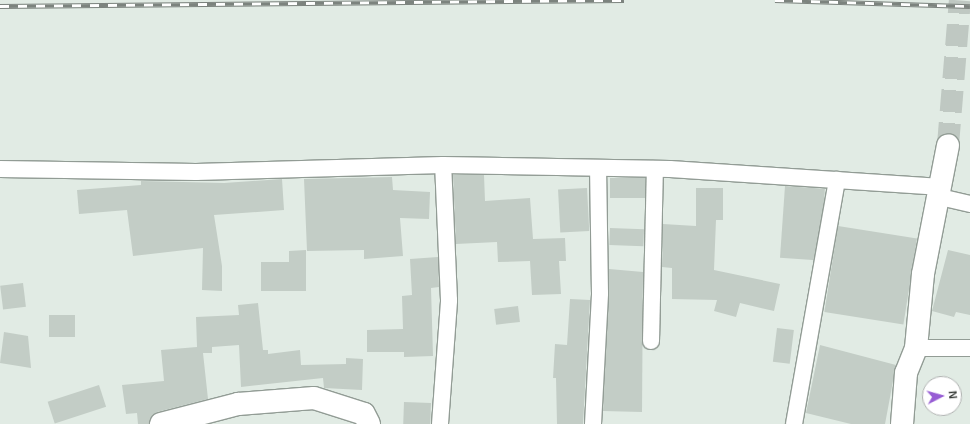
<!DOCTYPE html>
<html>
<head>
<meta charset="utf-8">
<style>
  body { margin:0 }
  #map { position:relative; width:970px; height:424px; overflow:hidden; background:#e1ebe4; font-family:Helvetica,sans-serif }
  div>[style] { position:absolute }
  .building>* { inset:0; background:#c3cdc6; transform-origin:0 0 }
  .secondary-tunnel>* { height:22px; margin-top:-11px; transform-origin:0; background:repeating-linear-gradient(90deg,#bfc8c2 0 22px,transparent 0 33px) }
  .roads { filter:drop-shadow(1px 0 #929c95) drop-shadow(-1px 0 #929c95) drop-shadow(0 1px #929c95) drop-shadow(0 -1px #929c95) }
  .street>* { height:16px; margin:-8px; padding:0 8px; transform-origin:8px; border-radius:8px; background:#fff }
  .secondary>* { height:22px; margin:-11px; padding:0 11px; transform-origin:11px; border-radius:11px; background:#fff }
  .rail>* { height:4.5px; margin-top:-2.25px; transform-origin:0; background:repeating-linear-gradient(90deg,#fff 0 9px,#7c837e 0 18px); box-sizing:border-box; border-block:1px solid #7c837e }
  span { translate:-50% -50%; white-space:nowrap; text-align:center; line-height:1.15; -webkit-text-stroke:3px #fff; paint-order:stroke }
  .north { position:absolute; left:922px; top:376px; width:40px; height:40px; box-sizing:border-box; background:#fff; border:1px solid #afb1b0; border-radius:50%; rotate:84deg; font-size:11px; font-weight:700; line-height:16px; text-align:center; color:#383c39 }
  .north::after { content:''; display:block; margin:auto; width:14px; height:18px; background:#975dd4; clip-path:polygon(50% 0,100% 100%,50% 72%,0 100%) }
</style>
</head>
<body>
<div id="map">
  <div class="building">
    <div style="clip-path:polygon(453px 175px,484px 175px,485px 201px,530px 198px,533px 239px,565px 238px,566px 261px,559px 261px,561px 294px,532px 295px,530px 261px,498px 262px,497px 242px,456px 244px)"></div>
    <div style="clip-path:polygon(392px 177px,393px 190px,430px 192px,429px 219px,400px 218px,403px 256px,364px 259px,364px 250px,307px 251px,304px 179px)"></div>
    <div style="left:645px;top:178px;width:20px;height:35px;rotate:90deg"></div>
    <div style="clip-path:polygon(282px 179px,284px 210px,214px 215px,222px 266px,222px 291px,202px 290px,203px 248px,133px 256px,127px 210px,79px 214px,77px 190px,141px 185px,141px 181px,224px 183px)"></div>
    <div style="left:785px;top:186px;width:40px;height:72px;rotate:4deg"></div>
    <div style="left:587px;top:188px;width:43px;height:29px;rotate:87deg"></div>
    <div style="clip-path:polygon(696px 188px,723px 188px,723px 220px,716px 220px,714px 270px,780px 284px,774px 311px,740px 303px,736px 317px,714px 311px,717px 300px,672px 299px,672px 268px,662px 267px,663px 224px,696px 226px)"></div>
    <div style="left:838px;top:226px;width:80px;height:87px;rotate:9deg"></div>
    <div style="left:610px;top:228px;width:34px;height:17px;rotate:2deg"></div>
    <div style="clip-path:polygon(306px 250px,306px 291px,261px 291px,261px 262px,289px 262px,289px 251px)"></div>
    <div style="clip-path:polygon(948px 250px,970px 255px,970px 315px,956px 312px,954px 317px,932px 311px)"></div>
    <div style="clip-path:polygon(438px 257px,439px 287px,431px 288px,433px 356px,404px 357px,404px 352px,367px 352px,367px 330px,403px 329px,402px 296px,412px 295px,410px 259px)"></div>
    <div style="clip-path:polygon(609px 269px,643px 272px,642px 412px,603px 411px)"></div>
    <div style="left:23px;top:283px;width:24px;height:23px;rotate:83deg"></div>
    <div style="clip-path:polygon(570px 299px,590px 300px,583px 424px,557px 424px,556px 378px,553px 378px,555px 344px,567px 345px)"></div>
    <div style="clip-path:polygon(258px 303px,263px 350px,268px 350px,268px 354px,300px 350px,301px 365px,346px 364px,346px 358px,363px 359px,362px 390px,324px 388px,323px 378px,241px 387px,239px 345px,212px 347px,212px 353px,203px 353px,208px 399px,157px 412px,152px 415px,149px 424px,138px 424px,137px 413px,126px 414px,122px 385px,164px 381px,161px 350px,197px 347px,196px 317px,239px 315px,238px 305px)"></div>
    <div style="left:518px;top:306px;width:16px;height:24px;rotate:83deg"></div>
    <div style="left:49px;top:315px;width:26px;height:22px"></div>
    <div style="left:777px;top:328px;width:17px;height:34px;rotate:7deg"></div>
    <div style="clip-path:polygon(4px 332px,28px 336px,31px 368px,0 363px)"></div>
    <div style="clip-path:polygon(820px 345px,896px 365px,885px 424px,851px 424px,806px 413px)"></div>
    <div style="left:99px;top:385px;width:23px;height:54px;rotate:72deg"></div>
    <div style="left:404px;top:402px;width:27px;height:22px;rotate:2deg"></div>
  </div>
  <div class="secondary-tunnel">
    <div style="left:948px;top:145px;width:145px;rotate:-85.3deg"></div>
  </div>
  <div class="roads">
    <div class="street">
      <div style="left:0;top:169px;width:196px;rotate:0.9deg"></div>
      <div style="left:196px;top:172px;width:247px;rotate:-1.6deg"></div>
      <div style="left:443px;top:165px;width:227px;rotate:1deg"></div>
      <div style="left:670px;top:169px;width:272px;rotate:3.8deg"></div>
      <div style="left:940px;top:197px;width:31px;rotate:13deg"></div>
      <div style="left:651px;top:341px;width:172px;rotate:-88.7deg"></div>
      <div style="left:916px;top:348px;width:54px"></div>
      <div style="left:440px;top:424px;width:124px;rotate:-85.8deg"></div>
      <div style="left:449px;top:300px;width:135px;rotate:-92.5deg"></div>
      <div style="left:593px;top:424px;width:131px;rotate:-86.9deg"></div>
      <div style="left:600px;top:293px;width:125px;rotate:-90.9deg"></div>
      <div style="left:794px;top:424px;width:248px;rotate:-80deg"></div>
    </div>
    <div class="secondary">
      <div style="left:161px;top:424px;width:80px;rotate:-14.6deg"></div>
      <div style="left:238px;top:404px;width:76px;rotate:-4.5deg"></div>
      <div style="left:314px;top:398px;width:52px;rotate:17.7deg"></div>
      <div style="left:364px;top:414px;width:11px;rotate:63deg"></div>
      <div style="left:902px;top:424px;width:51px;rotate:-85.5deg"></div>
      <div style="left:906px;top:373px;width:27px;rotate:-68deg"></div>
      <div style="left:916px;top:348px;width:74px;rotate:-84.6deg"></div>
      <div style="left:923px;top:274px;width:131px;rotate:-79deg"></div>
    </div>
  </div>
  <div class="rail">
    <div style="left:775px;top:0;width:195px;rotate:1.8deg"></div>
    <div style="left:0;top:6px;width:624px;rotate:-0.55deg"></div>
  </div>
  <div class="north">N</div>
</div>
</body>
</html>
